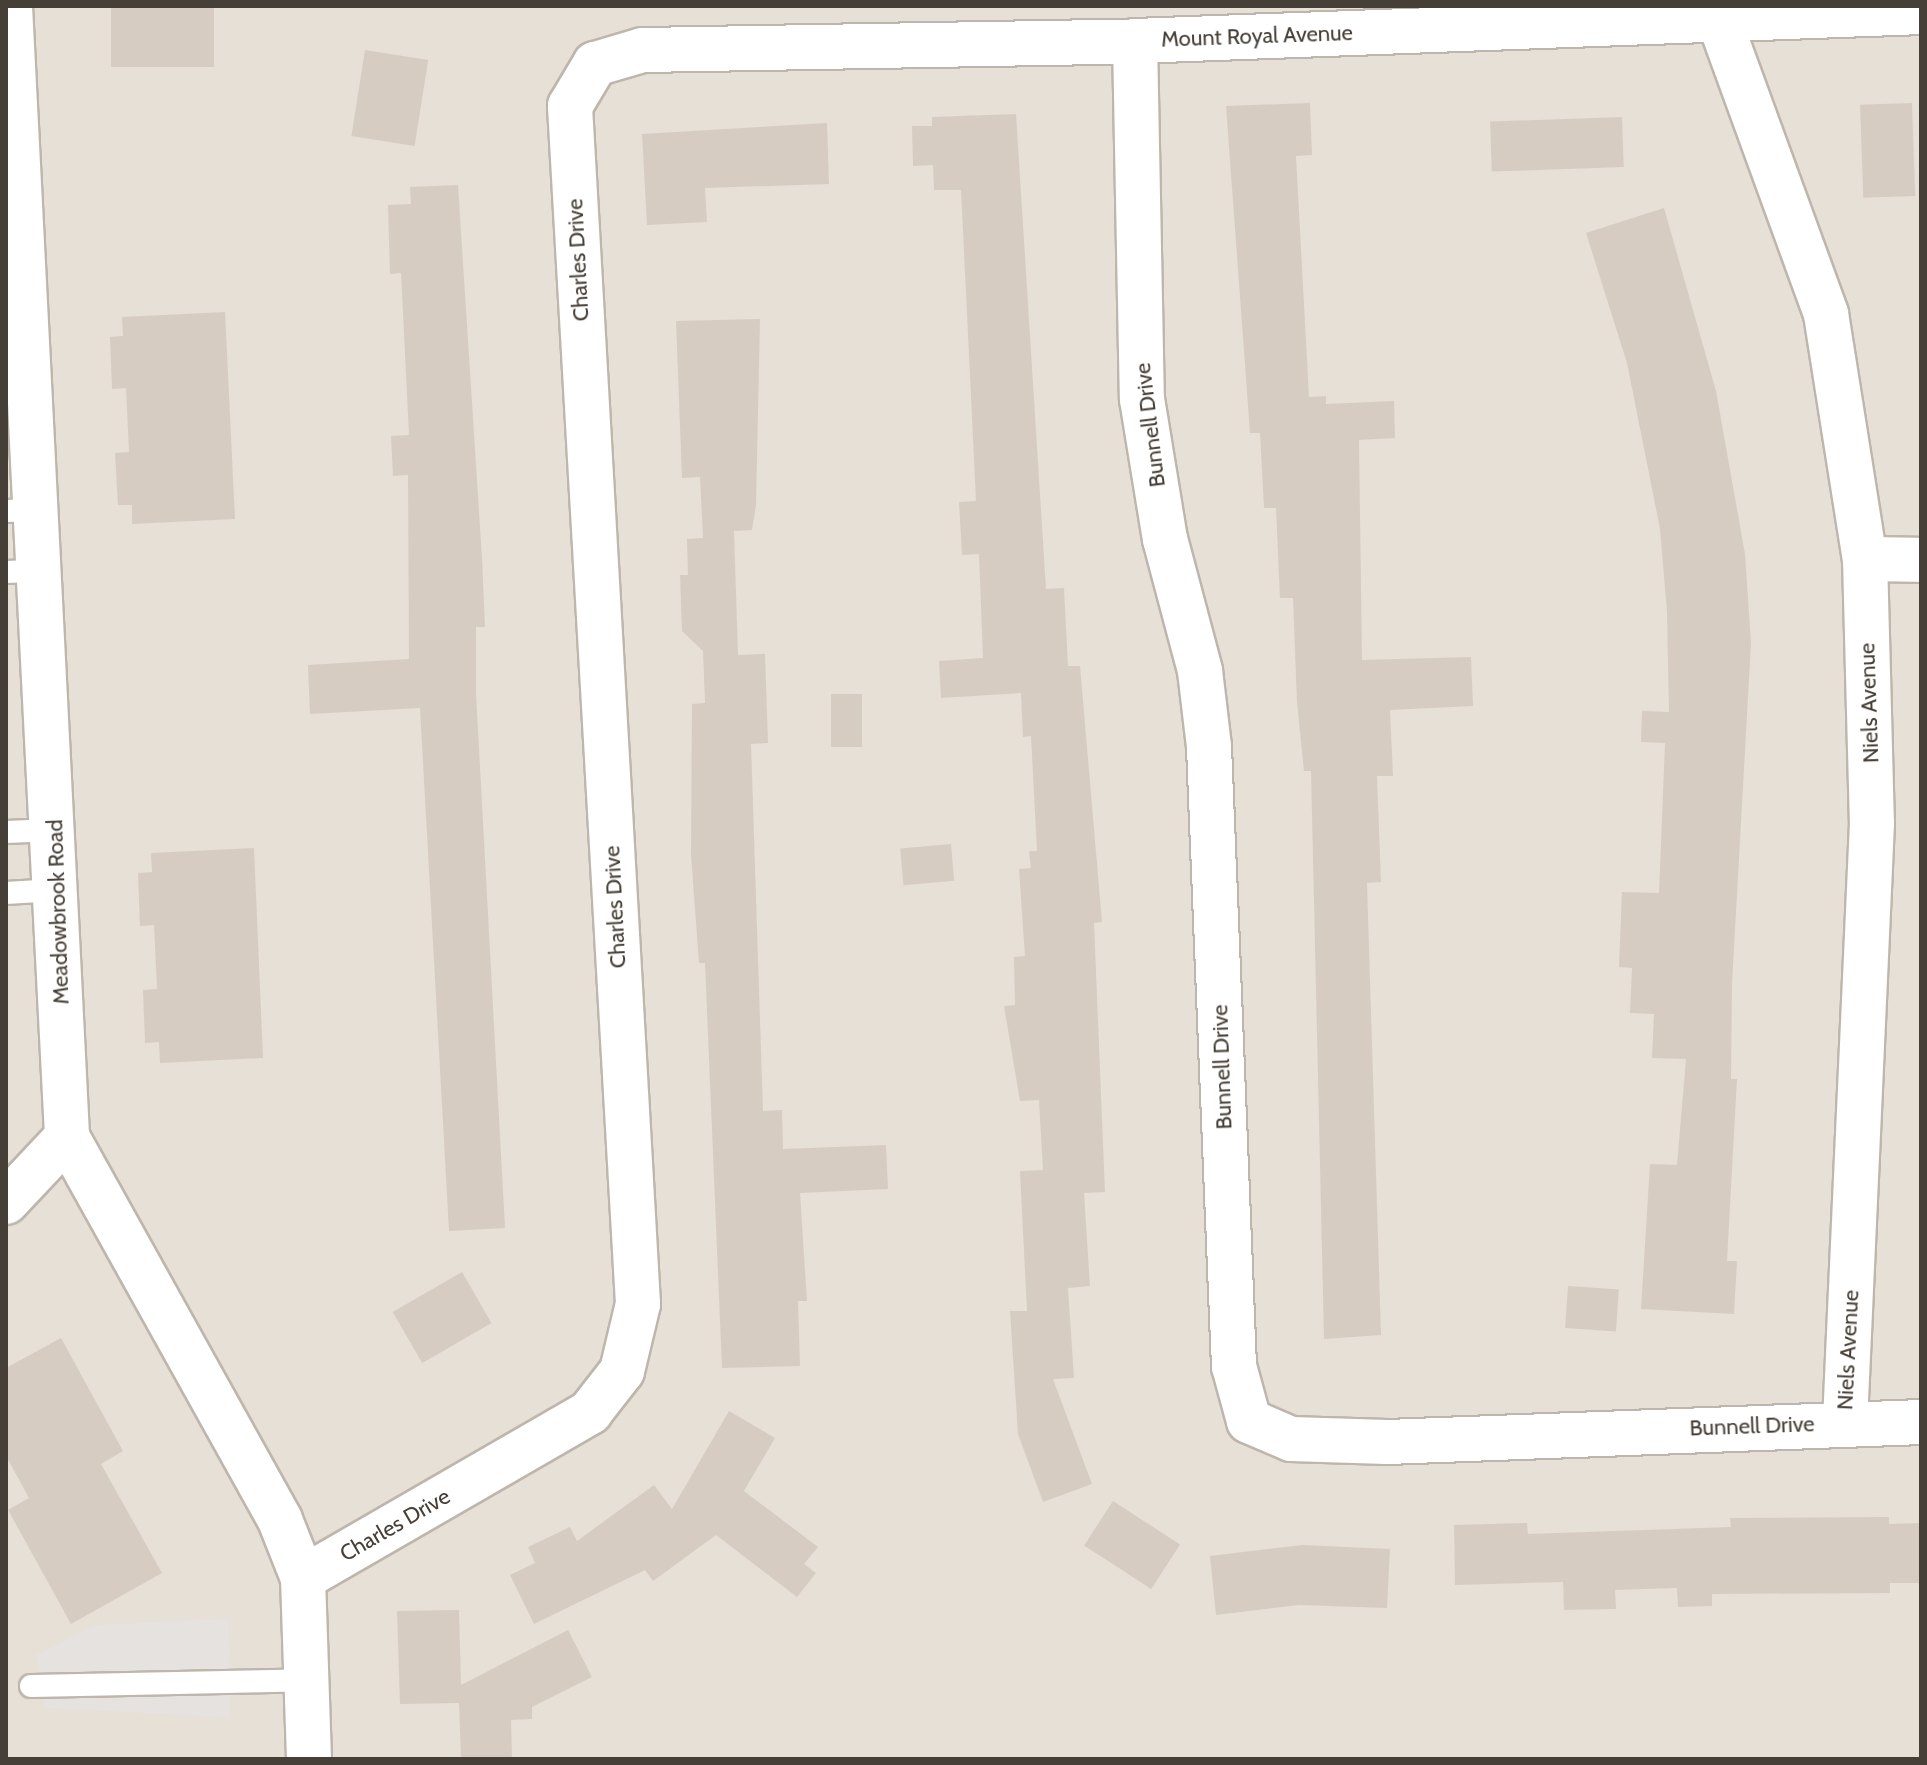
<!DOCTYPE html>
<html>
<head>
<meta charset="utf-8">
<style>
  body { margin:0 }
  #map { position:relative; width:1927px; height:1765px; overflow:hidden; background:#f3efe8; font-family:Cabin,sans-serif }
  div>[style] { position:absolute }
  .residential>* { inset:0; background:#e6e0d7; transform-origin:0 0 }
  .parking>* { inset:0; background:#e5e2e0 }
  .building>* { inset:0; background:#d7ccc2; transform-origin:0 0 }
  .roads { filter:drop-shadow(2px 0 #beb6ac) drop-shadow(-2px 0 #beb6ac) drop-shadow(0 2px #beb6ac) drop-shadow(0 -2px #beb6ac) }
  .lane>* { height:22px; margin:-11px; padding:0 11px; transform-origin:11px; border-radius:11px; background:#fff }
  .street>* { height:44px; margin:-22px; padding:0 22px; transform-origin:22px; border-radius:22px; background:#fff }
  span { translate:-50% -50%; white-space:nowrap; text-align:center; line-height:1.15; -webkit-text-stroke:6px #fff; paint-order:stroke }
  .street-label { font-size:22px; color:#463f37 }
  .frame { position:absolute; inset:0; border:8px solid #463f37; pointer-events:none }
</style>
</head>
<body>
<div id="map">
  <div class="residential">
    <div style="left:6px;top:6px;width:1915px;height:1753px"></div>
  </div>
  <div class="parking">
    <div style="clip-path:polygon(228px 1619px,230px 1717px,45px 1708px,37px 1655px,95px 1625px)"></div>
  </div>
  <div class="building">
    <div style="left:111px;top:6px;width:103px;height:61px"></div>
    <div style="left:365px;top:50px;width:64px;height:87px;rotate:9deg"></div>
    <div style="clip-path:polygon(1310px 103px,1312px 155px,1296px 156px,1309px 397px,1326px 396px,1326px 404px,1394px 401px,1395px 438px,1359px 440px,1362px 660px,1471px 657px,1473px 706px,1390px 710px,1393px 776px,1377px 776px,1381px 882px,1367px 883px,1381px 1335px,1324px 1339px,1311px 771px,1304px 771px,1297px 703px,1293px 598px,1280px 598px,1276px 508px,1264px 508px,1260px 433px,1250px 433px,1226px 106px)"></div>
    <div style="left:1912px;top:103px;width:93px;height:52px;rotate:88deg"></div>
    <div style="clip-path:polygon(1016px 114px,1046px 589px,1064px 588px,1068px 666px,1080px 666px,1102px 922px,1094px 923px,1105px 1192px,1084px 1193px,1090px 1286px,1068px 1288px,1074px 1378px,1053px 1379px,1092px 1484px,1043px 1502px,1018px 1434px,1010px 1311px,1027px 1311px,1020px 1171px,1043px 1170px,1039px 1100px,1020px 1101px,1004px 1006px,1015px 1005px,1014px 957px,1025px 956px,1019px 869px,1031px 868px,1029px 851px,1037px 851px,1031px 736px,1023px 737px,1021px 693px,941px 698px,939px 661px,983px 658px,979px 554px,962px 555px,959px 502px,976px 501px,970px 375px,961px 190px,934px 190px,933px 165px,913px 166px,912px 126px,932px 126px,932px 117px)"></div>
    <div style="left:1622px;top:117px;width:50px;height:132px;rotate:88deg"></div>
    <div style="clip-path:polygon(827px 123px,829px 184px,705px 188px,707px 222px,647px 225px,642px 134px)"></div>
    <div style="clip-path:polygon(458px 185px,482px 558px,485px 627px,476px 627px,476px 693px,505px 1228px,449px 1231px,420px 708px,310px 714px,308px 665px,409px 659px,408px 475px,393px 476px,391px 436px,409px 435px,401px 273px,390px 274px,388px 205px,411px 204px,410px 187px)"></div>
    <div style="clip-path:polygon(1664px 208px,1716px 391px,1745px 554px,1751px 643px,1732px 984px,1731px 1079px,1737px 1079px,1727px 1261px,1737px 1261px,1734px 1314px,1641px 1309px,1650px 1164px,1677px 1165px,1686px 1059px,1652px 1058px,1654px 1014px,1630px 1013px,1632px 968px,1619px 967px,1622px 892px,1659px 893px,1665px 743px,1641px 742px,1642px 711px,1669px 712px,1667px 612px,1660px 529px,1627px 363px,1586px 233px)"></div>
    <div style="clip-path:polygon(225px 312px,235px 519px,132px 524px,132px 505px,118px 505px,115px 453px,129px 452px,126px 388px,112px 389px,110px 337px,123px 336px,122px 317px)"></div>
    <div style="clip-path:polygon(760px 319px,756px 505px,752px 530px,734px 531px,738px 655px,765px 654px,768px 743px,751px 744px,763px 1111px,782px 1110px,783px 1149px,886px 1145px,888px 1189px,800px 1193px,807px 1301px,798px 1301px,800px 1366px,722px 1368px,705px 963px,699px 963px,691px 855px,692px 704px,705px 703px,703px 651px,682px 631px,680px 575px,688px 575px,687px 539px,703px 538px,700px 477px,682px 478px,676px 321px)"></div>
    <div style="left:831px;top:694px;width:31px;height:53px"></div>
    <div style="left:951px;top:844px;width:37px;height:51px;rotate:85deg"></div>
    <div style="clip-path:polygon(254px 848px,263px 1058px,160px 1063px,159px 1042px,145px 1043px,143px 990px,157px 989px,154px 925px,140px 926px,138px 873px,152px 872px,151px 853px)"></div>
    <div style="left:462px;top:1272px;width:59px;height:80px;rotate:60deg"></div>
    <div style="left:1568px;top:1286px;width:51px;height:42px;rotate:4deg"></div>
    <div style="clip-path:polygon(61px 1338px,123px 1451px,101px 1464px,162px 1573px,71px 1624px,8px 1510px,29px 1498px,6px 1456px,6px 1368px)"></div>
    <div style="clip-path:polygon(729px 1411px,775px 1438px,744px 1491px,818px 1547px,804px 1564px,816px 1573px,797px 1597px,716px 1535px,653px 1581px,645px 1570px,534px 1624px,510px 1575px,535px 1563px,528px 1547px,570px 1527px,577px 1541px,654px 1485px,672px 1509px)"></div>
    <div style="left:1113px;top:1501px;width:80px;height:53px;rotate:33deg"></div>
    <div style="clip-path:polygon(1889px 1517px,1889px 1524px,1921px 1523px,1921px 1583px,1890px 1583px,1890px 1593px,1712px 1594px,1712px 1606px,1678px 1607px,1677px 1588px,1615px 1590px,1616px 1609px,1564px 1610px,1563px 1582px,1455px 1585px,1454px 1525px,1527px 1523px,1528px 1534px,1731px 1527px,1730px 1518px)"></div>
    <div style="clip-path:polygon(1302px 1545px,1390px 1549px,1387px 1608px,1299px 1605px,1216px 1615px,1210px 1556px)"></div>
    <div style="clip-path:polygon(459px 1610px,461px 1685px,568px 1630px,592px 1677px,532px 1707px,532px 1719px,511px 1720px,512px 1759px,461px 1759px,459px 1703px,400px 1704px,397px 1611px)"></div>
  </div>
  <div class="roads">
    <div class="lane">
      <div style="left:6px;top:511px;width:31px;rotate:-2deg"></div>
      <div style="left:6px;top:572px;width:34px;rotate:-2deg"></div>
      <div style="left:6px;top:832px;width:49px;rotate:-2.3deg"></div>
      <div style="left:6px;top:893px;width:50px;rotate:-3.4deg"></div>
      <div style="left:31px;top:1686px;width:279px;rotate:-1.2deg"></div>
    </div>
    <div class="street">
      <div style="left:10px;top:6px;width:1132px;rotate:87.11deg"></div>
      <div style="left:67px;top:1137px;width:438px;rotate:60.9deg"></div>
      <div style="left:280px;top:1520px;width:62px;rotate:68.4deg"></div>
      <div style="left:303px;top:1578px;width:181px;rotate:88.1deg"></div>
      <div style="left:1714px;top:6px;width:328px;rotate:70deg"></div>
      <div style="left:1826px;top:314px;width:248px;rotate:81deg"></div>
      <div style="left:1865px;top:559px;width:264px;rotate:88.5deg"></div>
      <div style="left:1872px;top:823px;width:600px;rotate:92.58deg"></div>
      <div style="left:1135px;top:41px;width:358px;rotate:88.9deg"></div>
      <div style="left:1142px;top:399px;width:142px;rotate:80.7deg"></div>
      <div style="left:1165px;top:539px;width:137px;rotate:75.1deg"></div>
      <div style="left:1200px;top:671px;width:77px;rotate:83.2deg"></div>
      <div style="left:1209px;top:747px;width:620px;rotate:87.69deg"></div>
      <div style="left:1234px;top:1366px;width:57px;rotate:74.7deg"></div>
      <div style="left:1249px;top:1421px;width:46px;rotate:23.2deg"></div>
      <div style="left:1291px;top:1439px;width:96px;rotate:1.8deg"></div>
      <div style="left:1387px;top:1442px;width:534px;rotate:-2.14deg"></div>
      <div style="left:1865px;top:559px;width:56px;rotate:1deg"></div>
      <div style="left:6px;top:1202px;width:89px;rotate:-46.8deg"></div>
      <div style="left:303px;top:1578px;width:332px;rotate:-30deg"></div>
      <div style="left:590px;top:1412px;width:52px;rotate:-52deg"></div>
      <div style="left:622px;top:1371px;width:69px;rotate:-76.6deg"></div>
      <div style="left:638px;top:1304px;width:1200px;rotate:-93.25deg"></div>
      <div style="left:570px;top:106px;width:49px;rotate:-59.2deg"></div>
      <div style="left:595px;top:64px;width:50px;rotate:-16.3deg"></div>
      <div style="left:643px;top:50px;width:492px;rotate:-1deg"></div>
      <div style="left:1135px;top:41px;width:787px;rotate:-2.11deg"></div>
    </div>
  </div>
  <div class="street-label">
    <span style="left:1257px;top:36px;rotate:-2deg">Mount Royal Avenue</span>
    <span style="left:578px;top:260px;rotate:-93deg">Charles Drive</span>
    <span style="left:1150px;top:425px;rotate:-97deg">Bunnell Drive</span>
    <span style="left:1869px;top:703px;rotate:-92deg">Niels Avenue</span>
    <span style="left:615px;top:907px;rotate:-93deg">Charles Drive</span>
    <span style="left:58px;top:912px;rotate:-92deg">Meadowbrook Road</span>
    <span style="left:1222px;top:1067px;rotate:-92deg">Bunnell Drive</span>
    <span style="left:1848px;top:1350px;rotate:-87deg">Niels Avenue</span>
    <span style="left:1752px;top:1426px;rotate:-2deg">Bunnell Drive</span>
    <span style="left:395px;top:1525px;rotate:-30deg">Charles Drive</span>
  </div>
  <div class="frame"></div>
</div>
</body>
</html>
